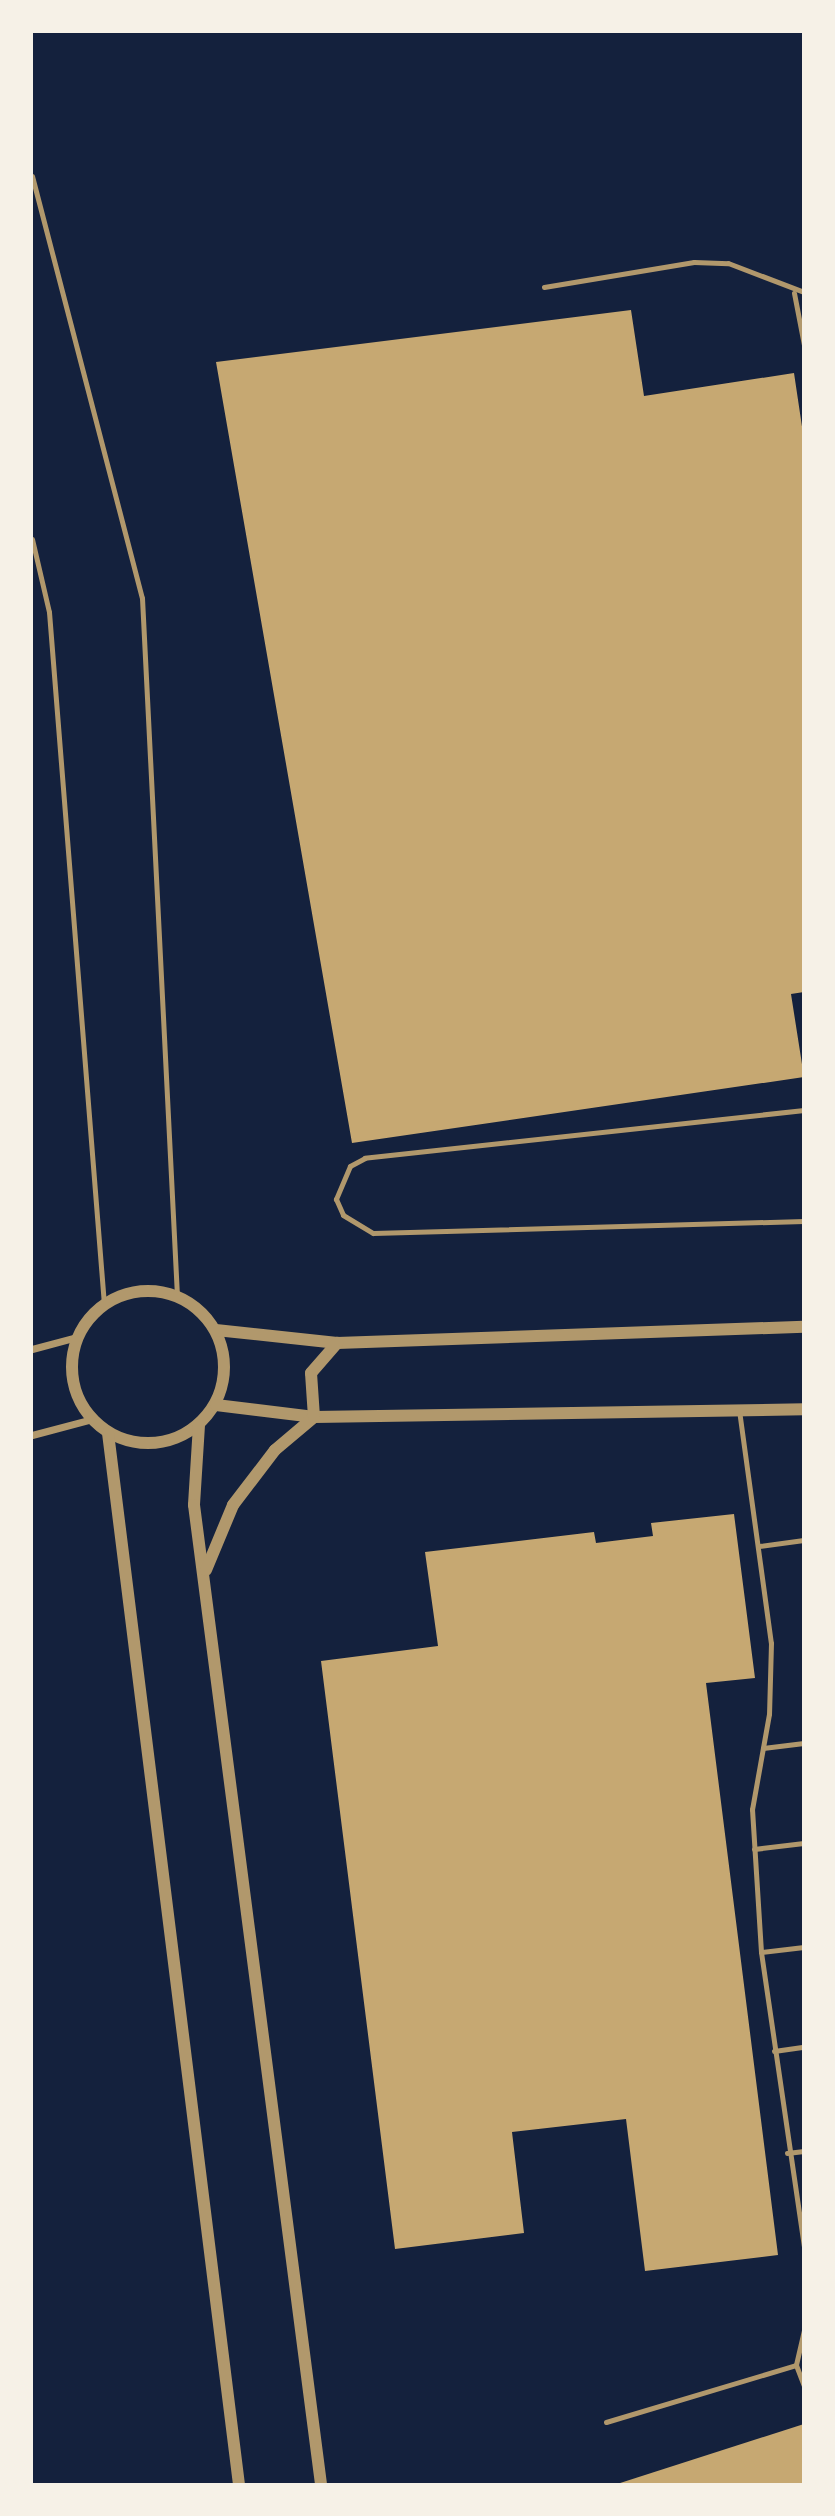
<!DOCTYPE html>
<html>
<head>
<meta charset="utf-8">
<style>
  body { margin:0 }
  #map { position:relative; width:835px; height:2516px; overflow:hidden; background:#14213d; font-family:"DejaVu Sans",sans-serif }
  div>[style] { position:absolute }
  .building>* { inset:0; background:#c6a872 }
  .service>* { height:5px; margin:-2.5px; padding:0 2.5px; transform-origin:2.5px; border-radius:2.5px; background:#b1986c }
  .minor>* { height:7px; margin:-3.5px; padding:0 3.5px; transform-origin:3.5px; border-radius:3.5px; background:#b1986c }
  .tertiary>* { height:12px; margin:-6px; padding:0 6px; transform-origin:6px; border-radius:6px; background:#b1986c }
  .tertiary>.ring { margin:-6px; padding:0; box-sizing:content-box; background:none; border:12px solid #b1986c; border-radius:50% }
  span { translate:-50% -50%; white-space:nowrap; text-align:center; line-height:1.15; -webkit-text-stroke:5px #f6f1e7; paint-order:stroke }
  .frame { position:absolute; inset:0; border:33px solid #f6f1e7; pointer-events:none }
</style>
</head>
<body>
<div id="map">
  <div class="building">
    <div style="clip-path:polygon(631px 310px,644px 396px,794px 373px,804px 440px,804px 992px,791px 994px,804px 1077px,352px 1143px,216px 362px)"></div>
    <div style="clip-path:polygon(734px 1514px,755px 1678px,706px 1683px,778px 2255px,645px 2271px,626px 2119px,512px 2132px,524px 2233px,395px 2249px,321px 1661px,438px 1646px,425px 1552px,594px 1532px,596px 1543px,653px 1536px,651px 1523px)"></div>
    <div style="clip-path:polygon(804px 2424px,804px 2484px,617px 2484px)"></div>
  </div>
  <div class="service">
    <div style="left:32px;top:176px;width:436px;rotate:75.4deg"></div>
    <div style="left:142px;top:598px;width:699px;rotate:87.13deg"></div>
    <div style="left:544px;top:287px;width:152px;rotate:-9.5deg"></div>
    <div style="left:694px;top:262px;width:34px;rotate:2deg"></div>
    <div style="left:728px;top:263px;width:81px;rotate:20.9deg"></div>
    <div style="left:794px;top:293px;width:53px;rotate:79.1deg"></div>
    <div style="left:32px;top:539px;width:75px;rotate:76.9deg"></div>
    <div style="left:49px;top:612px;width:694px;rotate:85.46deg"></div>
    <div style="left:804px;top:1110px;width:442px;rotate:173.8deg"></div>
    <div style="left:365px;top:1158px;width:17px;rotate:152deg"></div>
    <div style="left:350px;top:1166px;width:36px;rotate:113deg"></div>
    <div style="left:336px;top:1199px;width:17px;rotate:66deg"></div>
    <div style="left:343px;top:1215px;width:35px;rotate:31deg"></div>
    <div style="left:373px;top:1233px;width:431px;rotate:-1.6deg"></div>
    <div style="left:739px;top:1410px;width:235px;rotate:82.2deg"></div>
    <div style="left:771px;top:1643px;width:71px;rotate:91.6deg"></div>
    <div style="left:769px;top:1714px;width:97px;rotate:100.1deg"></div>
    <div style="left:752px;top:1809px;width:143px;rotate:86.4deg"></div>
    <div style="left:761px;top:1952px;width:297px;rotate:81.7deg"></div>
    <div style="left:759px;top:1546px;width:45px;rotate:-7.6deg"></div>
    <div style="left:763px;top:1748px;width:41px;rotate:-7deg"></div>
    <div style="left:754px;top:1849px;width:50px;rotate:-6.8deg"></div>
    <div style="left:761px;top:1952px;width:43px;rotate:-6.6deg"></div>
    <div style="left:774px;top:2051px;width:30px;rotate:-8deg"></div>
    <div style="left:787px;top:2153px;width:17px;rotate:-7deg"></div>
    <div style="left:804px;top:2330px;width:36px;rotate:103deg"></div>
    <div style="left:796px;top:2365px;width:22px;rotate:69deg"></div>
    <div style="left:606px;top:2422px;width:198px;rotate:-16.7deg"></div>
  </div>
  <div class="minor">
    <div style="left:32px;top:1349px;width:47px;rotate:-14.9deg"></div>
    <div style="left:32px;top:1435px;width:62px;rotate:-14.9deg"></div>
  </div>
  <div class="tertiary">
    <div class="ring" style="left:72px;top:1291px;width:140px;height:140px"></div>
    <div style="left:216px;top:1330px;width:122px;rotate:6.1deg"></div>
    <div style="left:337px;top:1343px;width:467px;rotate:-2deg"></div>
    <div style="left:216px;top:1405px;width:99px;rotate:7deg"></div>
    <div style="left:314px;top:1417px;width:490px;rotate:-0.9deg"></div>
    <div style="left:199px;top:1425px;width:80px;rotate:93.6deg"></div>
    <div style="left:194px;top:1505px;width:987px;rotate:82.61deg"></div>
    <div style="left:108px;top:1433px;width:1059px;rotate:82.9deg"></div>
    <div style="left:206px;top:1570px;width:70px;rotate:-67.4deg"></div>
    <div style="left:233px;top:1505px;width:69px;rotate:-52.6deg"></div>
    <div style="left:275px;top:1450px;width:51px;rotate:-40.2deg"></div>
    <div style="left:314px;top:1417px;width:44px;rotate:-93.9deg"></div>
    <div style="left:311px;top:1373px;width:40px;rotate:-49deg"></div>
  </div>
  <div class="frame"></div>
</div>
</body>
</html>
